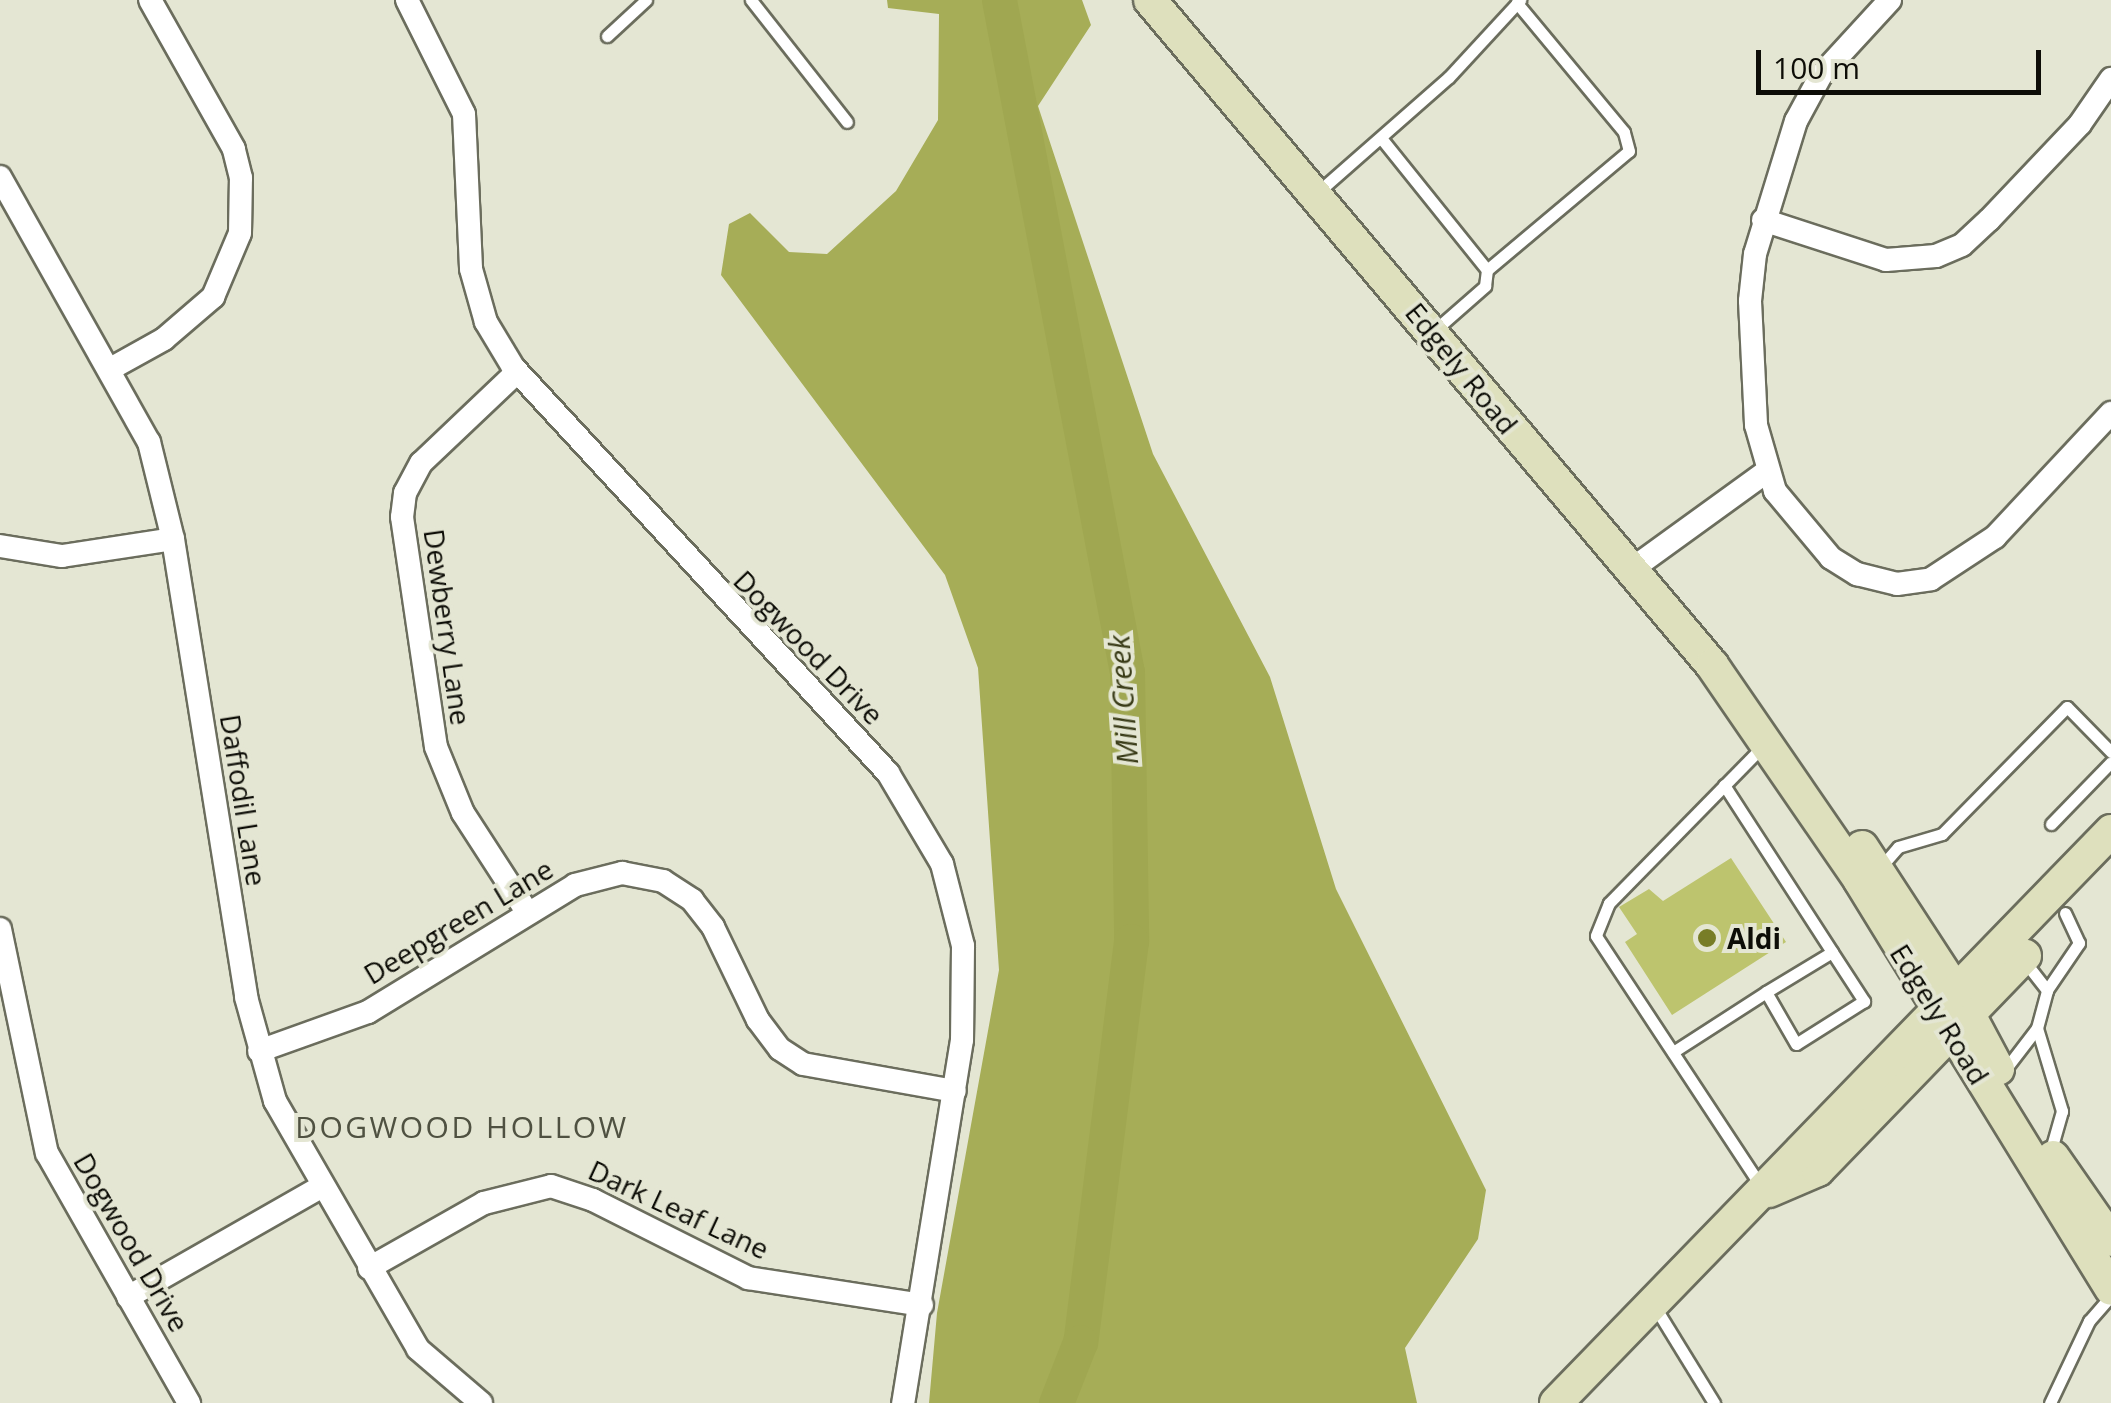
<!DOCTYPE html>
<html>
<head>
<meta charset="utf-8">
<style>
  body { margin:0 }
  #map { position:relative; width:2111px; height:1403px; overflow:hidden; background:#e4e6d3; font-family:"Open Sans",sans-serif }
  div>[style] { position:absolute }
  .forest>* { inset:0; background:#a6ad57 }
  .river>* { height:35px; margin:-17.5px; padding:0 17.5px; transform-origin:17.5px; border-radius:17.5px; background:#a0a751 }
  .building>* { inset:0; background:#bdc46e }
  .roads { filter:drop-shadow(2px 0 #6b6d5d) drop-shadow(-2px 0 #6b6d5d) drop-shadow(0 2px #6b6d5d) drop-shadow(0 -2px #6b6d5d) }
  .lane>* { height:11px; margin:-5.5px; padding:0 5.5px; transform-origin:5.5px; border-radius:5.5px; background:#fff }
  .street>* { height:22px; margin:-11px; padding:0 11px; transform-origin:11px; border-radius:11px; background:#fff }
  .secondary>* { height:32px; margin:-16px; padding:0 16px; transform-origin:16px; border-radius:16px; background:#dee0bd }
  .dots>* { width:28px; height:28px; translate:-50% -50%; box-sizing:border-box; border:5px solid #e4e6d3; border-radius:50% }
  span { translate:-50% -50%; white-space:nowrap; text-align:center; line-height:1.15; -webkit-text-stroke:8px #e4e6d3; paint-order:stroke }
  .street-label { font-size:28px; color:#0d0d07 }
  .poi-label { font-size:28px; color:#0d0d07; font-weight:700 }
  .left { translate:0 -50%; text-align:left }
  .water-label { font-size:30px; color:#393b17; font-style:italic }
  .neighbourhood-label { font-size:30px; color:#4f5141; letter-spacing:2.5px }
  .scale { position:absolute; left:1756px; top:50px; width:285px; height:45px; box-sizing:border-box; border:5px solid #0d0d07; border-top:0; padding-left:12px; font-size:30px; line-height:35px; white-space:nowrap; color:#0d0d07; -webkit-text-stroke:8px #e4e6d3; paint-order:stroke }
</style>
</head>
<body>
<div id="map">
  <div class="forest">
    <div style="clip-path:polygon(887px 0,1082px 0,1091px 25px,1038px 106px,1153px 454px,1270px 677px,1336px 889px,1486px 1190px,1478px 1239px,1405px 1348px,1417px 1403px,929px 1403px,937px 1313px,999px 970px,978px 668px,945px 575px,721px 275px,729px 224px,750px 213px,789px 252px,827px 254px,896px 191px,938px 120px,939px 14px,888px 8px)"></div>
  </div>
  <div class="river">
    <div style="left:999px;top:0;width:684px;rotate:79.22deg"></div>
    <div style="left:1127px;top:672px;width:269px;rotate:89.1deg"></div>
    <div style="left:1131px;top:941px;width:404px;rotate:97.2deg"></div>
    <div style="left:1080px;top:1342px;width:66px;rotate:111.5deg"></div>
  </div>
  <div class="building">
    <div style="clip-path:polygon(1731px 858px,1786px 942px,1672px 1015px,1625px 942px,1637px 934px,1619px 907px,1649px 889px,1663px 901px)"></div>
  </div>
  <div class="roads">
    <div class="lane">
      <div style="left:751px;top:0;width:155px;rotate:51.8deg"></div>
      <div style="left:607px;top:36px;width:53px;rotate:-42.7deg"></div>
      <div style="left:1381px;top:138px;width:169px;rotate:51.2deg"></div>
      <div style="left:1318px;top:192px;width:174px;rotate:-41.3deg"></div>
      <div style="left:1449px;top:77px;width:105px;rotate:-47.3deg"></div>
      <div style="left:1435px;top:330px;width:67px;rotate:-41.3deg"></div>
      <div style="left:1485px;top:286px;width:16px;rotate:-83deg"></div>
      <div style="left:1487px;top:270px;width:185px;rotate:-40deg"></div>
      <div style="left:1629px;top:151px;width:20px;rotate:-105deg"></div>
      <div style="left:1624px;top:132px;width:168px;rotate:-129.7deg"></div>
      <div style="left:1762px;top:747px;width:219px;rotate:134.4deg"></div>
      <div style="left:1609px;top:903px;width:35px;rotate:112deg"></div>
      <div style="left:1596px;top:936px;width:303px;rotate:56.6deg"></div>
      <div style="left:1724px;top:785px;width:199px;rotate:57.1deg"></div>
      <div style="left:1832px;top:952px;width:59px;rotate:56.9deg"></div>
      <div style="left:1864px;top:1001px;width:80px;rotate:147.7deg"></div>
      <div style="left:1796px;top:1044px;width:60px;rotate:-120deg"></div>
      <div style="left:1766px;top:992px;width:77px;rotate:-31.2deg"></div>
      <div style="left:2051px;top:824px;width:86px;rotate:-45.9deg"></div>
      <div style="left:1879px;top:869px;width:29px;rotate:-49deg"></div>
      <div style="left:1898px;top:847px;width:46px;rotate:-16.5deg"></div>
      <div style="left:1942px;top:834px;width:178px;rotate:-45.5deg"></div>
      <div style="left:2067px;top:707px;width:63px;rotate:45.6deg"></div>
      <div style="left:2025px;top:962px;width:36px;rotate:52deg"></div>
      <div style="left:2037px;top:1028px;width:39px;rotate:-75deg"></div>
      <div style="left:2047px;top:990px;width:57px;rotate:-55.8deg"></div>
      <div style="left:2079px;top:943px;width:33px;rotate:-115deg"></div>
      <div style="left:1673px;top:1052px;width:111px;rotate:-32.8deg"></div>
      <div style="left:2004px;top:1071px;width:54px;rotate:-52.5deg"></div>
      <div style="left:2037px;top:1028px;width:87px;rotate:73.2deg"></div>
      <div style="left:2062px;top:1111px;width:44px;rotate:105.9deg"></div>
      <div style="left:1655px;top:1307px;width:113px;rotate:58.4deg"></div>
      <div style="left:2050px;top:1403px;width:91px;rotate:-64.6deg"></div>
      <div style="left:2089px;top:1321px;width:33px;rotate:-49deg"></div>
    </div>
    <div class="street">
      <div style="left:407px;top:0;width:127px;rotate:63.4deg"></div>
      <div style="left:464px;top:114px;width:155px;rotate:87.4deg"></div>
      <div style="left:471px;top:269px;width:55px;rotate:74.2deg"></div>
      <div style="left:486px;top:322px;width:52px;rotate:59deg"></div>
      <div style="left:513px;top:367px;width:553px;rotate:47.27deg"></div>
      <div style="left:888px;top:773px;width:106px;rotate:59.3deg"></div>
      <div style="left:942px;top:864px;width:85px;rotate:75.6deg"></div>
      <div style="left:963px;top:946px;width:94px;rotate:90.6deg"></div>
      <div style="left:962px;top:1040px;width:368px;rotate:99.2deg"></div>
      <div style="left:1890px;top:0;width:102px;rotate:132.6deg"></div>
      <div style="left:1821px;top:75px;width:52px;rotate:118.5deg"></div>
      <div style="left:1796px;top:121px;width:139px;rotate:107.1deg"></div>
      <div style="left:1755px;top:254px;width:47px;rotate:96.1deg"></div>
      <div style="left:1750px;top:301px;width:124px;rotate:87.2deg"></div>
      <div style="left:1756px;top:425px;width:69px;rotate:73.9deg"></div>
      <div style="left:1775px;top:491px;width:87px;rotate:50.1deg"></div>
      <div style="left:1831px;top:558px;width:31px;rotate:32deg"></div>
      <div style="left:1857px;top:574px;width:41px;rotate:14deg"></div>
      <div style="left:1897px;top:584px;width:34px;rotate:-8deg"></div>
      <div style="left:1931px;top:579px;width:77px;rotate:-33.3deg"></div>
      <div style="left:1995px;top:537px;width:170px;rotate:-46.9deg"></div>
      <div style="left:0;top:177px;width:304px;rotate:60.7deg"></div>
      <div style="left:149px;top:442px;width:100px;rotate:76.1deg"></div>
      <div style="left:173px;top:539px;width:464px;rotate:80.9deg"></div>
      <div style="left:246px;top:997px;width:108px;rotate:74.4deg"></div>
      <div style="left:275px;top:1101px;width:286px;rotate:60deg"></div>
      <div style="left:418px;top:1349px;width:83px;rotate:40.6deg"></div>
      <div style="left:1763px;top:220px;width:129px;rotate:18deg"></div>
      <div style="left:1886px;top:260px;width:50px;rotate:-4.6deg"></div>
      <div style="left:1936px;top:256px;width:28px;rotate:-23deg"></div>
      <div style="left:1962px;top:245px;width:37px;rotate:-43deg"></div>
      <div style="left:1989px;top:220px;width:132px;rotate:-46.5deg"></div>
      <div style="left:2080px;top:124px;width:55px;rotate:-55.4deg"></div>
      <div style="left:112px;top:368px;width:60px;rotate:-29.1deg"></div>
      <div style="left:164px;top:339px;width:65px;rotate:-40.6deg"></div>
      <div style="left:213px;top:297px;width:69px;rotate:-67.1deg"></div>
      <div style="left:240px;top:233px;width:55px;rotate:-89deg"></div>
      <div style="left:241px;top:178px;width:30px;rotate:-104deg"></div>
      <div style="left:234px;top:149px;width:171px;rotate:-119.4deg"></div>
      <div style="left:517px;top:372px;width:132px;rotate:136.5deg"></div>
      <div style="left:421px;top:463px;width:34px;rotate:118deg"></div>
      <div style="left:405px;top:493px;width:24px;rotate:97deg"></div>
      <div style="left:402px;top:517px;width:232px;rotate:81.6deg"></div>
      <div style="left:436px;top:747px;width:71px;rotate:67.8deg"></div>
      <div style="left:463px;top:813px;width:118px;rotate:57.1deg"></div>
      <div style="left:0;top:546px;width:63px;rotate:9.2deg"></div>
      <div style="left:62px;top:556px;width:112px;rotate:-8.7deg"></div>
      <div style="left:1632px;top:569px;width:165px;rotate:-35.9deg"></div>
      <div style="left:0;top:929px;width:229px;rotate:78.2deg"></div>
      <div style="left:47px;top:1153px;width:288px;rotate:60.4deg"></div>
      <div style="left:259px;top:1051px;width:116px;rotate:-19.7deg"></div>
      <div style="left:368px;top:1012px;width:243px;rotate:-31.5deg"></div>
      <div style="left:575px;top:885px;width:49px;rotate:-14.3deg"></div>
      <div style="left:622px;top:873px;width:42px;rotate:11deg"></div>
      <div style="left:663px;top:881px;width:35px;rotate:33deg"></div>
      <div style="left:692px;top:900px;width:34px;rotate:52deg"></div>
      <div style="left:713px;top:927px;width:103px;rotate:64.2deg"></div>
      <div style="left:758px;top:1020px;width:36px;rotate:53deg"></div>
      <div style="left:780px;top:1049px;width:27px;rotate:33deg"></div>
      <div style="left:803px;top:1064px;width:154px;rotate:10.1deg"></div>
      <div style="left:369px;top:1268px;width:132px;rotate:-29.5deg"></div>
      <div style="left:484px;top:1203px;width:69px;rotate:-14.2deg"></div>
      <div style="left:551px;top:1186px;width:44px;rotate:18.4deg"></div>
      <div style="left:593px;top:1200px;width:174px;rotate:26.7deg"></div>
      <div style="left:748px;top:1278px;width:176px;rotate:8.8deg"></div>
      <div style="left:128px;top:1297px;width:222px;rotate:-29.7deg"></div>
    </div>
    <div class="secondary">
      <div style="left:1150px;top:0;width:871px;rotate:49.8deg"></div>
      <div style="left:1712px;top:665px;width:260px;rotate:55.5deg"></div>
      <div style="left:1859px;top:879px;width:481px;rotate:58.4deg"></div>
      <div style="left:1862px;top:847px;width:176px;rotate:56.9deg"></div>
      <div style="left:1958px;top:994px;width:85px;rotate:61.9deg"></div>
      <div style="left:2053px;top:1157px;width:101px;rotate:55.1deg"></div>
      <div style="left:1769px;top:1191px;width:53px;rotate:-23.2deg"></div>
      <div style="left:1818px;top:1170px;width:298px;rotate:-46deg"></div>
      <div style="left:1556px;top:1403px;width:797px;rotate:-45.86deg"></div>
    </div>
  </div>
  <div class="dots">
    <div style="left:1707px;top:938px;background:#787d27"></div>
  </div>
  <div class="street-label">
    <span style="left:1462px;top:368px;rotate:51deg">Edgely Road</span>
    <span style="left:448px;top:627px;rotate:82deg">Dewberry Lane</span>
    <span style="left:809px;top:647px;rotate:46deg">Dogwood Drive</span>
    <span style="left:244px;top:800px;rotate:81deg">Daffodil Lane</span>
    <span style="left:458px;top:921px;rotate:-31deg">Deepgreen Lane</span>
    <span style="left:1940px;top:1014px;rotate:58deg">Edgely Road</span>
    <span style="left:679px;top:1209px;rotate:25deg">Dark Leaf Lane</span>
    <span style="left:132px;top:1242px;rotate:60deg">Dogwood Drive</span>
  </div>
  <div class="poi-label">
    <span class="left" style="left:1727px;top:938px">Aldi</span>
  </div>
  <div class="water-label">
    <span style="left:1123px;top:700px;rotate:-94deg">Mill Creek</span>
  </div>
  <div class="neighbourhood-label">
    <span style="left:462px;top:1127px">DOGWOOD HOLLOW</span>
  </div>
  <div class="scale">100 m</div>
</div>
</body>
</html>
